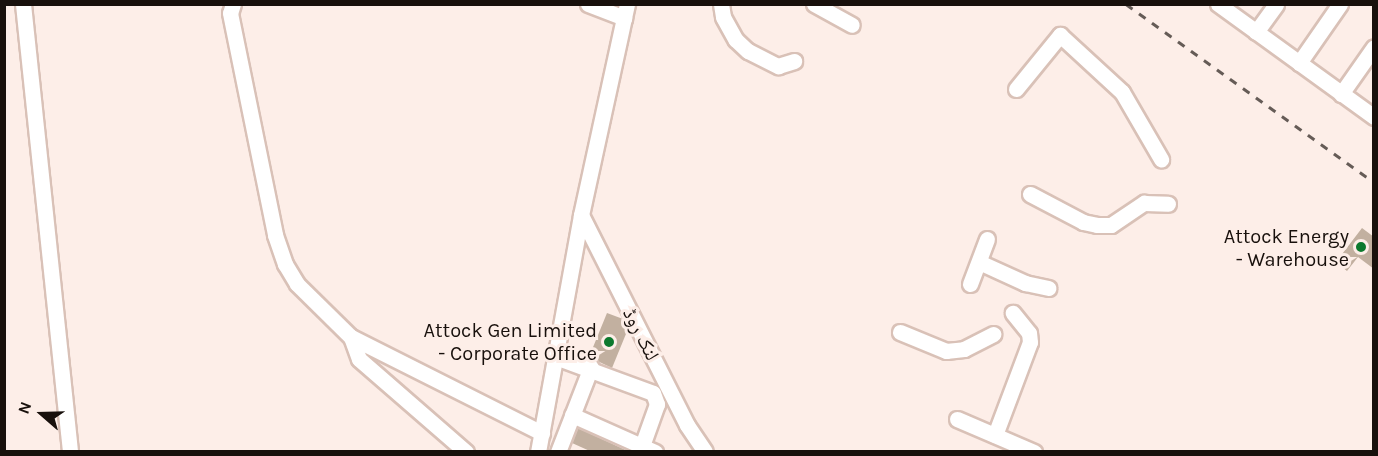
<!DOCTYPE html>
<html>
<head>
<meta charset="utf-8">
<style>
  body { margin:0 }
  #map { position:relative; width:1378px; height:456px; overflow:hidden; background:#fdeee8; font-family:Karla,"Noto Naskh Arabic",sans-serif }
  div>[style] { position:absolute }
  .building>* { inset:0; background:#c2b0a0 }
  .roads { filter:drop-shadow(2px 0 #d9c1b7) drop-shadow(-2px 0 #d9c1b7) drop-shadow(0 2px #d9c1b7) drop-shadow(0 -2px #d9c1b7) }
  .minor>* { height:15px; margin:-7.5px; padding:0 7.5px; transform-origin:7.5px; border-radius:7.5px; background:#fff }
  .rail>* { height:3px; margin-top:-1.5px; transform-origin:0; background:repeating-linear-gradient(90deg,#655b56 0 8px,transparent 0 16px) }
  .dots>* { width:16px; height:16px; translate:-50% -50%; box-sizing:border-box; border:3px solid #fdeee8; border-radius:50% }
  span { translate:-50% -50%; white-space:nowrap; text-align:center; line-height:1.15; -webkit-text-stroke:6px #fdeee8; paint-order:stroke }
  .poi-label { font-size:20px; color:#18100c }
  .right { translate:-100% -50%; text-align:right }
  .street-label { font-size:20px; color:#18100c }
  .frame { position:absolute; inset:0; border:6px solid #18100c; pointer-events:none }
  .north { position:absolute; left:12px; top:384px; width:60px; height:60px; -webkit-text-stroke:4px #fdeee8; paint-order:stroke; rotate:290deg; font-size:16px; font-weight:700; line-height:24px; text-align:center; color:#18100c }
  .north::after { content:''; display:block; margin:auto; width:21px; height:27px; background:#18100c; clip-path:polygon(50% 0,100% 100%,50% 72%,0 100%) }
</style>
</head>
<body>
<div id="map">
  <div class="building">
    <div style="clip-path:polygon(1362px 228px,1374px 237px,1374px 269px,1358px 257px,1347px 271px,1336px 262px)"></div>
    <div style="clip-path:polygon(607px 313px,623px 319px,628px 329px,612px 368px,589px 357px)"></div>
    <div style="clip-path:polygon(578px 428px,630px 452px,592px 452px,572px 443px)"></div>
  </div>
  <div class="roads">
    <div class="minor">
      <div style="left:23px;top:4px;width:450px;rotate:84deg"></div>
      <div style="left:233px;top:4px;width:9px;rotate:108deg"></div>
      <div style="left:230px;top:13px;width:227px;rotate:78.5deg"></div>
      <div style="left:275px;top:235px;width:31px;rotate:71deg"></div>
      <div style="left:285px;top:264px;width:23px;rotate:59deg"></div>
      <div style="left:297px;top:284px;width:76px;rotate:44.5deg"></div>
      <div style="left:351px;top:337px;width:214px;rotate:26.7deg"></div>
      <div style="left:588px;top:4px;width:39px;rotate:21deg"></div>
      <div style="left:721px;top:4px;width:13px;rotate:81deg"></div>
      <div style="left:723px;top:17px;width:26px;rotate:61deg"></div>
      <div style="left:736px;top:40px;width:16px;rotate:43deg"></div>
      <div style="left:748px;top:51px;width:34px;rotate:27deg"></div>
      <div style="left:778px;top:66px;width:17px;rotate:-17deg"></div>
      <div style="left:814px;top:4px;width:43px;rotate:28.9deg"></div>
      <div style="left:1218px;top:4px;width:193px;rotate:35.9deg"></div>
      <div style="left:1256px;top:32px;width:34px;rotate:-54deg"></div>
      <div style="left:1299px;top:63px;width:72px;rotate:-55.2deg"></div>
      <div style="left:1016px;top:89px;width:70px;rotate:-50.8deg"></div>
      <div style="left:1060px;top:35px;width:84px;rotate:42.6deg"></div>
      <div style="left:1122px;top:92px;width:78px;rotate:59.8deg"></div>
      <div style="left:1341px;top:94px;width:57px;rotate:-54.9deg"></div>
      <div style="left:1030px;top:194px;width:60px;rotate:27.8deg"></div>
      <div style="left:1083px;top:222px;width:14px;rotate:12deg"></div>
      <div style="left:1097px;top:225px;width:14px"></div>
      <div style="left:1111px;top:225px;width:40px;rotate:-34deg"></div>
      <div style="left:1144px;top:203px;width:24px;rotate:2deg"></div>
      <div style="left:581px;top:215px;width:235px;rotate:63.2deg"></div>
      <div style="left:687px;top:425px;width:32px;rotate:56deg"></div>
      <div style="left:979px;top:262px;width:51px;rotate:24.5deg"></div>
      <div style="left:1025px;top:283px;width:24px;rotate:12deg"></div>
      <div style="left:970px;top:284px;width:48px;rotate:-69.3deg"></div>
      <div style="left:900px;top:332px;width:50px;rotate:22.4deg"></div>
      <div style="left:946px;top:351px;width:18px;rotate:-6deg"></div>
      <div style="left:964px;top:349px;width:33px;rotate:-27deg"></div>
      <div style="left:351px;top:337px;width:23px;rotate:70deg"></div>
      <div style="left:359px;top:359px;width:142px;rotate:41deg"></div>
      <div style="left:558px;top:358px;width:101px;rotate:20.2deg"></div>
      <div style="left:653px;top:393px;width:12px;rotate:70deg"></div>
      <div style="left:657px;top:404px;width:45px;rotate:109.7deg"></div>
      <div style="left:572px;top:415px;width:91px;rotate:24deg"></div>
      <div style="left:957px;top:419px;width:84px;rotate:23.2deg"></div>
      <div style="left:995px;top:435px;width:99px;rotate:-69.4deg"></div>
      <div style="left:1030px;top:342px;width:9px;rotate:-96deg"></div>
      <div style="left:1029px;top:333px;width:26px;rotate:-129deg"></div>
      <div style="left:538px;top:452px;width:241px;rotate:-79.7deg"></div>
      <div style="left:581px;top:215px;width:216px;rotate:-77.7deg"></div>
      <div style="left:558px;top:452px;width:91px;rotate:-68.8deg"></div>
    </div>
  </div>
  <div class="rail">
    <div style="left:1126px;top:4px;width:305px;rotate:35.7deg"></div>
  </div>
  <div class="dots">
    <div style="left:1361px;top:247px;background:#0c792e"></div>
    <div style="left:609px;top:342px;background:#0c792e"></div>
  </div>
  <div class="poi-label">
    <span class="right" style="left:1349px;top:248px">Attock Energy<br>- Warehouse</span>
    <span class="right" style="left:597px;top:342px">Attock Gen Limited<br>- Corporate Office</span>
  </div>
  <div class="street-label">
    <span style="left:641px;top:334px;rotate:63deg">لنک روڈ</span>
  </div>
  <div class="frame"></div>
  <div class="north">N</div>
</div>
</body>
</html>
